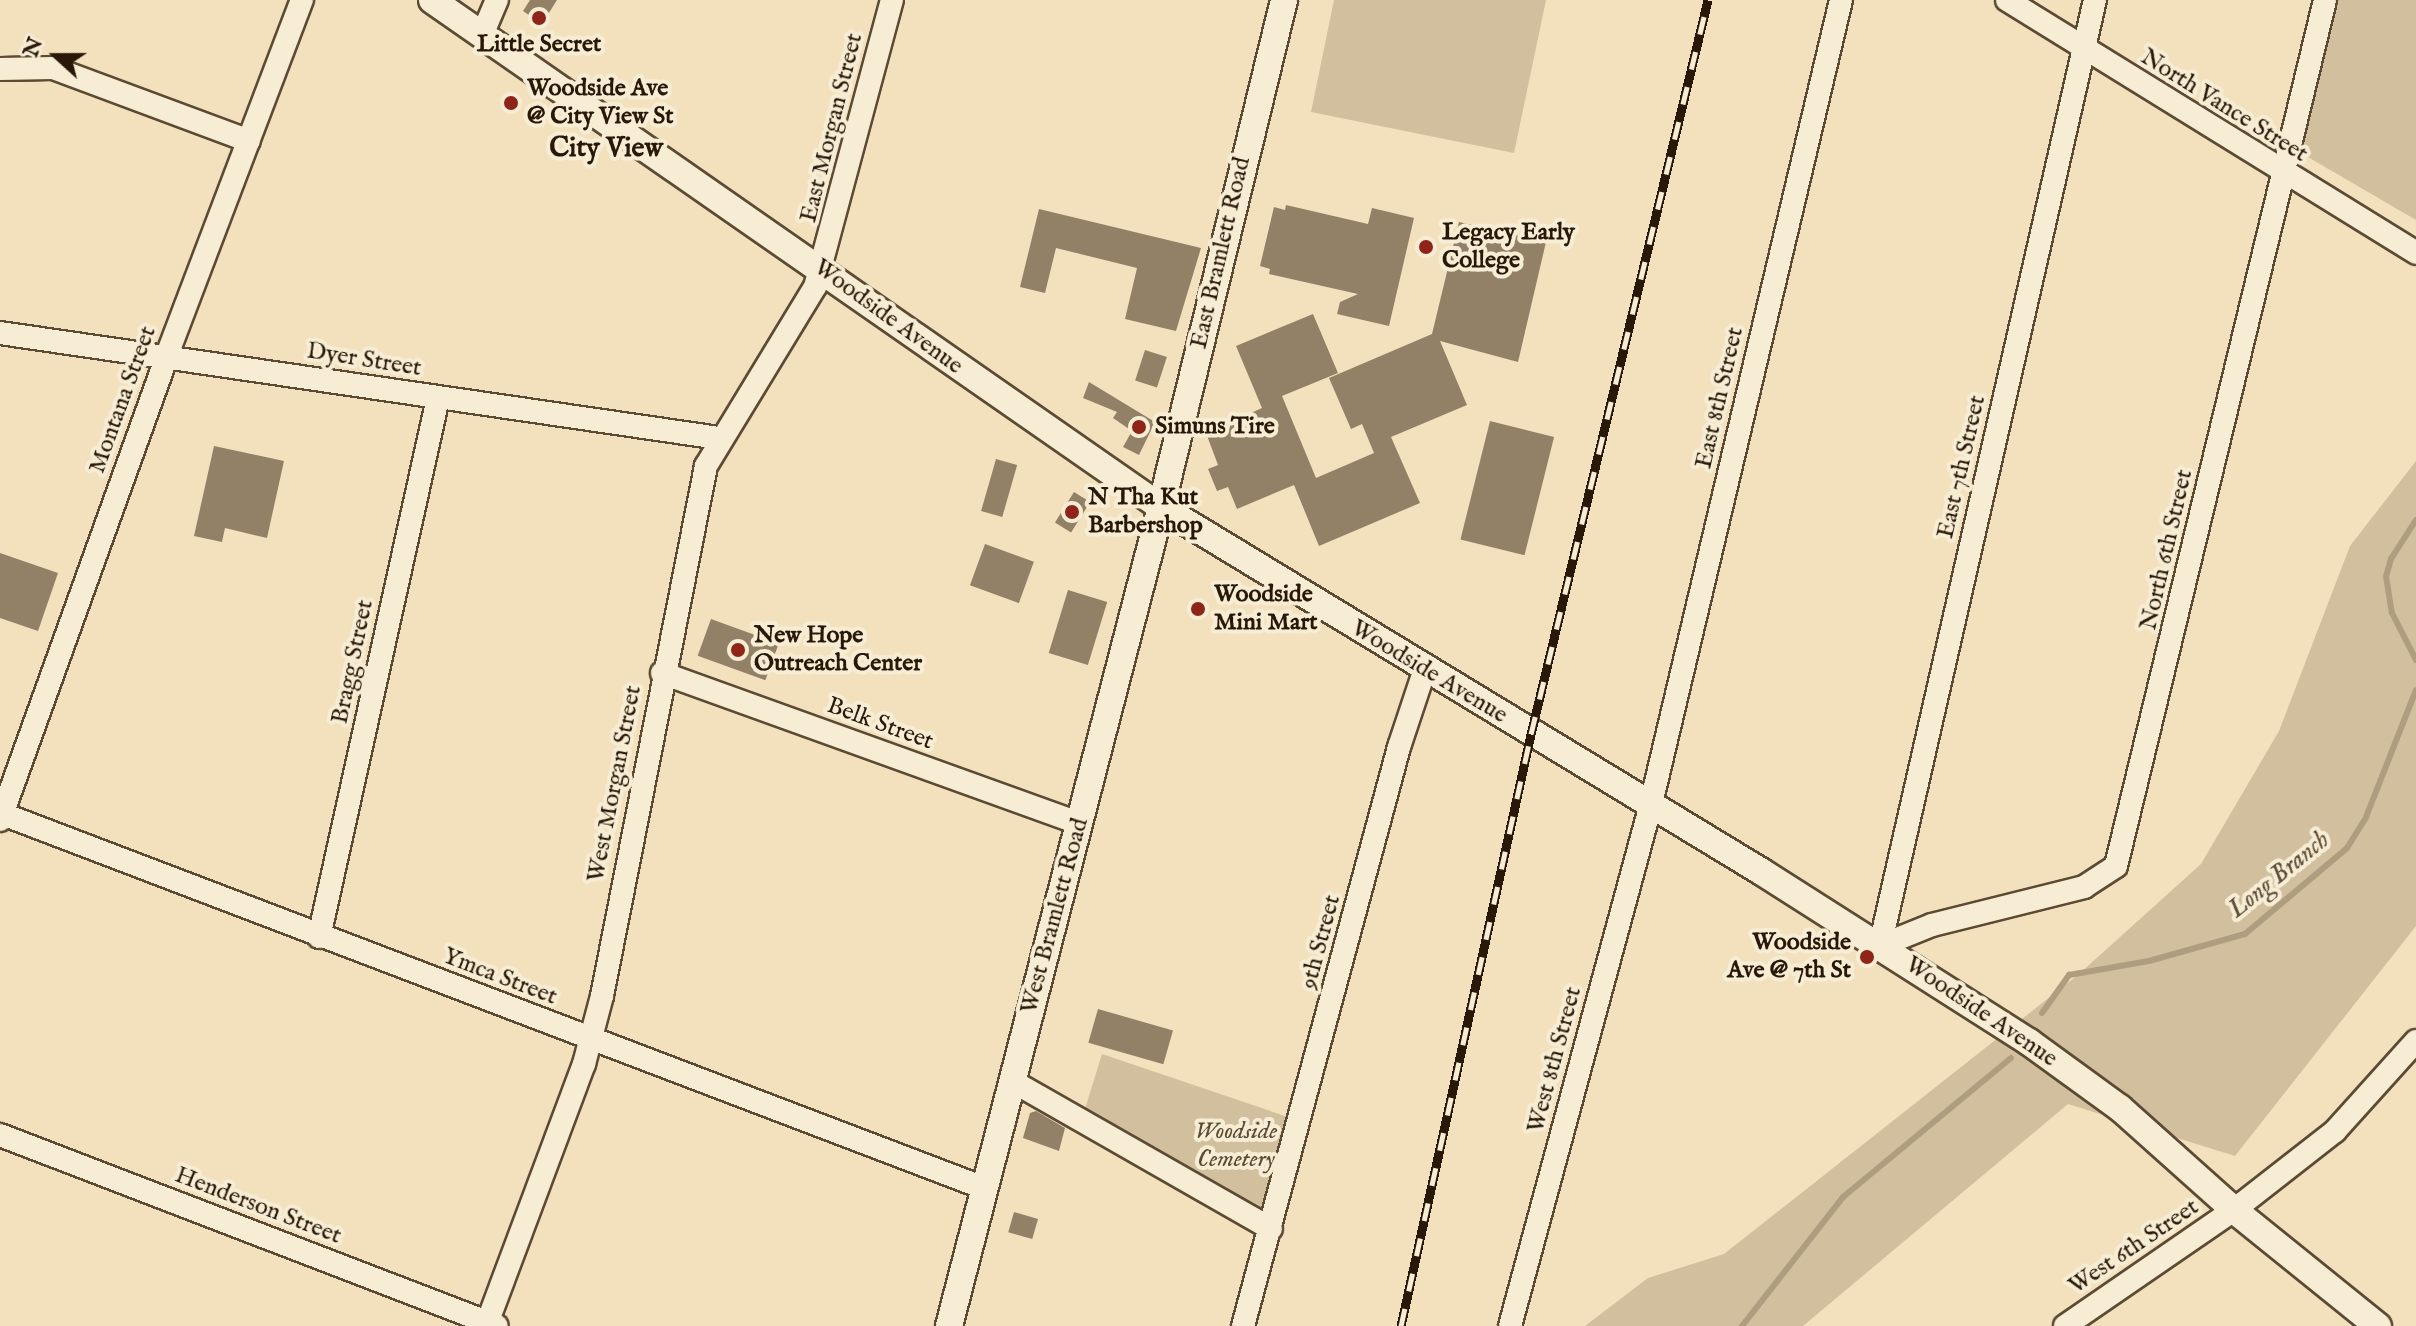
<!DOCTYPE html>
<html>
<head>
<meta charset="utf-8">
<style>
  body { margin:0 }
  #map { position:relative; width:2416px; height:1326px; overflow:hidden; background:#f3e1bd; font-family:"IM FELL English",serif }
  div>[style] { position:absolute }
  .green>* { inset:0; background:#d1bf9e }
  .stream>* { height:6px; margin:-3px; padding:0 3px; transform-origin:3px; border-radius:3px; background:#ae9d7f }
  .building>* { inset:0; background:#928166; transform-origin:0 0 }
  .roads { filter:drop-shadow(2px 0 #5c4a34) drop-shadow(-2px 0 #5c4a34) drop-shadow(0 2px #5c4a34) drop-shadow(0 -2px #5c4a34) }
  .minor>* { height:22px; margin:-11px; padding:0 11px; transform-origin:11px; border-radius:11px; background:#f7ecd4 }
  .tertiary>* { height:26px; margin:-13px; padding:0 13px; transform-origin:13px; border-radius:13px; background:#f7ecd4 }
  .rail>* { height:9px; margin-top:-4.5px; transform-origin:0; background:repeating-linear-gradient(90deg,#f7ecd4 0 18px,#291807 0 36px); box-sizing:border-box; border-block:2px solid #291807 }
  .dots>* { width:22px; height:22px; translate:-50% -50%; box-sizing:border-box; border:4px solid #f7ecd4; border-radius:50% }
  span { translate:-50% -50%; white-space:nowrap; text-align:center; line-height:1.15; -webkit-text-stroke:8px #f7ecd4; paint-order:stroke }
  .poi-label { font-size:24px; color:#291807; font-weight:700 }
  .left { translate:0 -50%; text-align:left }
  .right { translate:-100% -50%; text-align:right }
  .street-label { font-size:24px; color:#291807 }
  .park-label { font-size:24px; color:#5b4a34; font-style:italic }
  .water-label { font-size:26px; color:#5e4d37; font-style:italic }
  .quarter-label { font-size:28px; color:#291807; font-weight:700 }
  .north { position:absolute; left:16px; top:16px; width:80px; height:80px; -webkit-text-stroke:6px #f7ecd4; paint-order:stroke; rotate:291deg; font-size:22px; font-weight:700; line-height:32px; text-align:center; color:#291807 }
  .north::after { content:''; display:block; margin:auto; width:28px; height:36px; background:#291807; clip-path:polygon(50% 0,100% 100%,50% 72%,0 100%) }
</style>
</head>
<body>
<div id="map">
  <div class="green">
    <div style="clip-path:polygon(1334px 0,1546px 0,1514px 153px,1311px 112px)"></div>
    <div style="clip-path:polygon(2335px 0,2416px 0,2416px 220px,2301px 153px)"></div>
    <div style="clip-path:polygon(2416px 461px,2416px 926px,2235px 1156px,2068px 1104px,1803px 1326px,1585px 1326px,1648px 1278px,1724px 1254px,2079px 974px,2201px 864px,2279px 731px,2350px 546px)"></div>
    <div style="clip-path:polygon(1102px 1054px,1294px 1119px,1267px 1214px,1084px 1112px)"></div>
  </div>
  <div class="stream">
    <div style="left:2416px;top:520px;width:46px;rotate:122.7deg"></div>
    <div style="left:2391px;top:559px;width:18px;rotate:106deg"></div>
    <div style="left:2386px;top:576px;width:37px;rotate:81deg"></div>
    <div style="left:2392px;top:613px;width:53px;rotate:62.9deg"></div>
    <div style="left:2042px;top:1013px;width:47px;rotate:-54.6deg"></div>
    <div style="left:2069px;top:975px;width:81px;rotate:-9.9deg"></div>
    <div style="left:2149px;top:961px;width:100px;rotate:-15.7deg"></div>
    <div style="left:2245px;top:934px;width:133px;rotate:-40.1deg"></div>
    <div style="left:2347px;top:848px;width:36px;rotate:-58deg"></div>
    <div style="left:2366px;top:817px;width:136px;rotate:-68.5deg"></div>
    <div style="left:1742px;top:1326px;width:164px;rotate:-51.9deg"></div>
    <div style="left:1843px;top:1197px;width:218px;rotate:-39.6deg"></div>
  </div>
  <div class="building">
    <div style="clip-path:polygon(530px 0,557px 0,542px 24px,523px 11px)"></div>
    <div style="clip-path:polygon(1286px 205px,1368px 224px,1372px 208px,1414px 218px,1389px 326px,1337px 314px,1340px 302px,1358px 294px,1269px 274px,1270px 269px,1260px 266px,1274px 207px,1285px 210px)"></div>
    <div style="clip-path:polygon(1039px 209px,1201px 248px,1176px 331px,1125px 319px,1137px 268px,1056px 248px,1045px 293px,1020px 287px)"></div>
    <div style="clip-path:polygon(1459px 222px,1546px 242px,1518px 362px,1440px 341px,1467px 405px,1391px 437px,1420px 503px,1319px 546px,1294px 485px,1237px 509px,1228px 487px,1217px 491px,1208px 469px,1218px 465px,1206px 433px,1262px 408px,1236px 346px,1313px 314px,1338px 373px,1282px 396px,1316px 478px,1374px 453px,1362px 424px,1351px 429px,1329px 378px,1432px 334px)"></div>
    <div style="left:1145px;top:350px;width:23px;height:32px;rotate:18deg"></div>
    <div style="clip-path:polygon(1089px 382px,1155px 422px,1139px 455px,1123px 447px,1132px 431px,1113px 418px,1117px 412px,1083px 398px)"></div>
    <div style="left:1490px;top:421px;width:66px;height:122px;rotate:14deg"></div>
    <div style="clip-path:polygon(214px 446px,284px 461px,267px 538px,225px 528px,222px 542px,194px 536px)"></div>
    <div style="left:996px;top:459px;width:22px;height:54px;rotate:16deg"></div>
    <div style="left:1074px;top:492px;width:19px;height:36px;rotate:32deg"></div>
    <div style="left:985px;top:544px;width:52px;height:44px;rotate:20deg"></div>
    <div style="clip-path:polygon(0 553px,58px 573px,38px 631px,0 618px)"></div>
    <div style="left:1068px;top:590px;width:41px;height:66px;rotate:17deg"></div>
    <div style="left:711px;top:619px;width:72px;height:39px;rotate:20deg"></div>
    <div style="left:1098px;top:1009px;width:78px;height:35px;rotate:16deg"></div>
    <div style="clip-path:polygon(1036px 1111px,1065px 1128px,1059px 1151px,1023px 1138px,1030px 1113px)"></div>
    <div style="left:1014px;top:1212px;width:25px;height:21px;rotate:16deg"></div>
  </div>
  <div class="roads">
    <div class="minor">
      <div style="left:2007px;top:0;width:481px;rotate:31.7deg"></div>
      <div style="left:482px;top:35px;width:38px;rotate:-67deg"></div>
      <div style="left:0;top:69px;width:53px;rotate:-1.1deg"></div>
      <div style="left:53px;top:68px;width:209px;rotate:20.4deg"></div>
      <div style="left:0;top:333px;width:727px;rotate:8.31deg"></div>
      <div style="left:662px;top:673px;width:443px;rotate:19.8deg"></div>
      <div style="left:0;top:813px;width:1053px;rotate:20.86deg"></div>
      <div style="left:0;top:820px;width:494px;rotate:-70.2deg"></div>
      <div style="left:167px;top:355px;width:380px;rotate:-69.2deg"></div>
      <div style="left:319px;top:937px;width:552px;rotate:-77.55deg"></div>
      <div style="left:1880px;top:946px;width:56px;rotate:-22deg"></div>
      <div style="left:1932px;top:925px;width:157px;rotate:-14deg"></div>
      <div style="left:2084px;top:887px;width:38px;rotate:-33deg"></div>
      <div style="left:2116px;top:866px;width:891px;rotate:-76.43deg"></div>
      <div style="left:1880px;top:946px;width:970px;rotate:-77.2deg"></div>
      <div style="left:1012px;top:1081px;width:298px;rotate:29.7deg"></div>
      <div style="left:0;top:1135px;width:532px;rotate:21.02deg"></div>
      <div style="left:486px;top:1326px;width:280px;rotate:-69.5deg"></div>
      <div style="left:584px;top:1064px;width:70px;rotate:-75.2deg"></div>
      <div style="left:602px;top:996px;width:540px;rotate:-78.9deg"></div>
      <div style="left:706px;top:466px;width:210px;rotate:-58.7deg"></div>
      <div style="left:815px;top:287px;width:297px;rotate:-75deg"></div>
      <div style="left:1243px;top:1326px;width:600px;rotate:-74.92deg"></div>
      <div style="left:1399px;top:747px;width:82px;rotate:-71.6deg"></div>
      <div style="left:1510px;top:1326px;width:537px;rotate:-74.88deg"></div>
      <div style="left:1650px;top:808px;width:830px;rotate:-76.7deg"></div>
      <div style="left:2065px;top:1326px;width:205px;rotate:-34.5deg"></div>
      <div style="left:2234px;top:1210px;width:128px;rotate:-38deg"></div>
      <div style="left:2335px;top:1131px;width:121px;rotate:-48deg"></div>
    </div>
    <div class="tertiary">
      <div style="left:432px;top:0;width:888px;rotate:34.82deg"></div>
      <div style="left:1161px;top:507px;width:703px;rotate:31.27deg"></div>
      <div style="left:1762px;top:872px;width:317px;rotate:32.5deg"></div>
      <div style="left:2029px;top:1042px;width:112px;rotate:36deg"></div>
      <div style="left:2120px;top:1108px;width:153px;rotate:41.8deg"></div>
      <div style="left:2234px;top:1210px;width:185px;rotate:38.9deg"></div>
      <div style="left:949px;top:1326px;width:846px;rotate:-75.49deg"></div>
      <div style="left:1161px;top:507px;width:522px;rotate:-76.36deg"></div>
    </div>
  </div>
  <div class="rail">
    <div style="left:1401px;top:1326px;width:606px;rotate:-77.61deg"></div>
    <div style="left:1531px;top:734px;width:755px;rotate:-76.44deg"></div>
  </div>
  <div class="dots">
    <div style="left:539px;top:18px;background:#8f2418"></div>
    <div style="left:511px;top:103px;background:#8f2418"></div>
    <div style="left:1426px;top:247px;background:#8f2418"></div>
    <div style="left:1139px;top:427px;background:#8f2418"></div>
    <div style="left:1072px;top:512px;background:#8f2418"></div>
    <div style="left:1198px;top:609px;background:#8f2418"></div>
    <div style="left:738px;top:650px;background:#8f2418"></div>
    <div style="left:1867px;top:957px;background:#8f2418"></div>
  </div>
  <div class="poi-label">
    <span style="left:539px;top:45px">Little Secret</span>
    <span class="left" style="left:527px;top:103px">Woodside Ave<br>@ City View St</span>
    <span class="left" style="left:1442px;top:247px">Legacy Early<br>College</span>
    <span class="left" style="left:1155px;top:427px">Simuns Tire</span>
    <span class="left" style="left:1088px;top:512px">N Tha Kut<br>Barbershop</span>
    <span class="left" style="left:1214px;top:609px">Woodside<br>Mini Mart</span>
    <span class="left" style="left:754px;top:650px">New Hope<br>Outreach Center</span>
    <span class="right" style="left:1851px;top:957px">Woodside<br>Ave @ 7th St</span>
  </div>
  <div class="street-label">
    <span style="left:2224px;top:106px;rotate:32deg">North Vance Street</span>
    <span style="left:832px;top:128px;rotate:-76deg">East Morgan Street</span>
    <span style="left:1221px;top:253px;rotate:-77deg">East Bramlett Road</span>
    <span style="left:888px;top:317px;rotate:36deg">Woodside Avenue</span>
    <span style="left:364px;top:360px;rotate:9deg">Dyer Street</span>
    <span style="left:1720px;top:398px;rotate:-77deg">East 8th Street</span>
    <span style="left:123px;top:400px;rotate:-70deg">Montana Street</span>
    <span style="left:1962px;top:467px;rotate:-77deg">East 7th Street</span>
    <span style="left:2167px;top:550px;rotate:-77deg">North 6th Street</span>
    <span style="left:353px;top:662px;rotate:-78deg">Bragg Street</span>
    <span style="left:1429px;top:672px;rotate:31deg">Woodside Avenue</span>
    <span style="left:880px;top:724px;rotate:20deg">Belk Street</span>
    <span style="left:615px;top:784px;rotate:-79deg">West Morgan Street</span>
    <span style="left:1055px;top:916px;rotate:-75deg">West Bramlett Road</span>
    <span style="left:1321px;top:942px;rotate:-75deg">9th Street</span>
    <span style="left:500px;top:977px;rotate:21deg">Ymca Street</span>
    <span style="left:1981px;top:1012px;rotate:34deg">Woodside Avenue</span>
    <span style="left:1555px;top:1060px;rotate:-75deg">West 8th Street</span>
    <span style="left:258px;top:1206px;rotate:21deg">Henderson Street</span>
    <span style="left:2134px;top:1247px;rotate:-34deg">West 6th Street</span>
  </div>
  <div class="park-label">
    <span style="left:1236px;top:1146px">Woodside<br>Cemetery</span>
  </div>
  <div class="water-label">
    <span style="left:2279px;top:875px;rotate:-39deg">Long Branch</span>
  </div>
  <div class="quarter-label">
    <span style="left:606px;top:149px">City View</span>
  </div>
  <div class="north">N</div>
</div>
</body>
</html>
